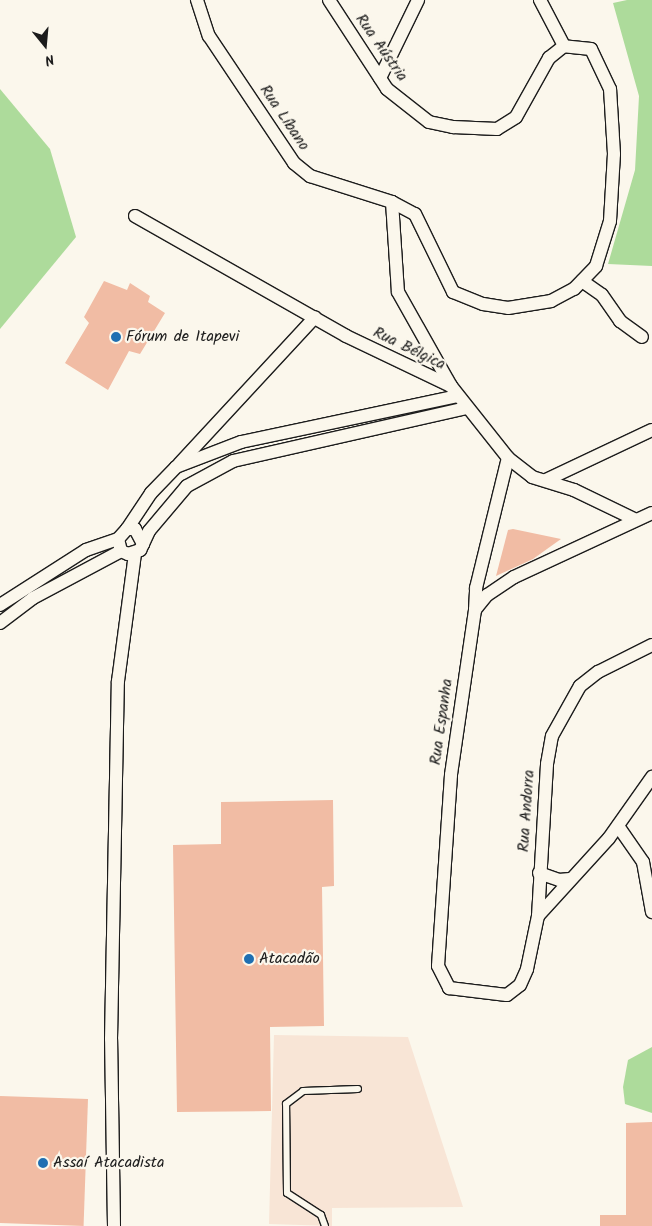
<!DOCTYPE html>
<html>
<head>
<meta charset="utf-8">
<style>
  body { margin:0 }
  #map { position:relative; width:652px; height:1226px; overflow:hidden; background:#fbf7ec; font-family:Kalam,sans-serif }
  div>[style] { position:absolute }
  .built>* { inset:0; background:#f8e5d6 }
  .green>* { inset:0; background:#addb9b }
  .building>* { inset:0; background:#f1bca4; transform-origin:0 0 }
  .roads { filter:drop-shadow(1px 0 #1c1c1c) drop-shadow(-1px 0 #1c1c1c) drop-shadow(0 1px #1c1c1c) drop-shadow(0 -1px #1c1c1c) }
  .lane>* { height:6px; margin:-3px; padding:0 3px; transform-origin:3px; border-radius:3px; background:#fbf7ec }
  .street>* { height:12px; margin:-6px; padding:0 6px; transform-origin:6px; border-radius:6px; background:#fbf7ec }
  .dots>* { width:14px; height:14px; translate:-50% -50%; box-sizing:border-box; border:2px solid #fbf7ec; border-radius:50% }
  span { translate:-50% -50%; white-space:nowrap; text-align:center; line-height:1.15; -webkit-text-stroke:4.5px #fbf7ec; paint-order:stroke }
  .street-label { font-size:16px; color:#1c1c1c }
  .poi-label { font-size:16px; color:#1c1c1c }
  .left { translate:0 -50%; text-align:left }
  .north { position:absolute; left:20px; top:20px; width:50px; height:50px; -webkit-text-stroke:4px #fbf7ec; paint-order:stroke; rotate:163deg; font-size:14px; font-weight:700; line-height:20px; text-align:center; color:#1c1c1c }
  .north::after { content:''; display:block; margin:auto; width:18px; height:22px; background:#1c1c1c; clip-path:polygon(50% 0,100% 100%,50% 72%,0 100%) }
</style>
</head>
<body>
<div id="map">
  <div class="built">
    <div style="clip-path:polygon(274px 1035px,408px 1037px,463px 1207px,332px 1208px,332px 1226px,269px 1224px)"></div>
  </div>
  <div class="green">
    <div style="clip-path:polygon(627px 0,652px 0,652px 266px,608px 264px,635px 170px,639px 96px,613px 3px)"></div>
    <div style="clip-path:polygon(0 89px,50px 149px,76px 237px,0 329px)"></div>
    <div style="clip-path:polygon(652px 1047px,652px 1113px,625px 1104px,623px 1087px,628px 1060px)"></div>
  </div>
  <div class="building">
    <div style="clip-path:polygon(104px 281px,127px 290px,130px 283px,150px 296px,148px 302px,165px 313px,140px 354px,129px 351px,108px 390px,65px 363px,89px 323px,84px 317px)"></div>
    <div style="clip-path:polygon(508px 530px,513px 529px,561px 539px,533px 559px,496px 576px)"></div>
    <div style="clip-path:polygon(333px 800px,334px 886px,322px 887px,324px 1026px,270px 1027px,271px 1111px,177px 1112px,173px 845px,221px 844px,221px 802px)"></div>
    <div style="left:88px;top:1099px;width:127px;height:88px;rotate:92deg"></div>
    <div style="clip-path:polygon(652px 1122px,652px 1226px,600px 1226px,600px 1215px,626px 1215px,626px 1123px)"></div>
  </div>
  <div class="roads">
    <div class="lane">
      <div style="left:325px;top:1226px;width:12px;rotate:-110deg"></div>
      <div style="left:321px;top:1215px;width:40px;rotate:-147.1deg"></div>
      <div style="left:287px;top:1193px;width:89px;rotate:-90.6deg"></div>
      <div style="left:286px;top:1104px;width:21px;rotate:-37deg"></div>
      <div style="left:303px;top:1091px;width:55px;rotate:-2.1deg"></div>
    </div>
    <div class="street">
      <div style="left:197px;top:0;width:38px;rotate:72deg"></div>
      <div style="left:209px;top:36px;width:153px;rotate:56.2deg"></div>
      <div style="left:294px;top:163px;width:21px;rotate:39deg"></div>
      <div style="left:310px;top:176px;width:86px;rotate:17.6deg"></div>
      <div style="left:392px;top:202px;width:26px;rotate:28deg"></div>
      <div style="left:415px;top:214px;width:87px;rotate:64deg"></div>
      <div style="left:453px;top:292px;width:32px;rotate:22deg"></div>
      <div style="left:483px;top:304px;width:25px;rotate:9deg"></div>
      <div style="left:508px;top:308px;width:44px;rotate:-9.2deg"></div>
      <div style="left:551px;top:301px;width:26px;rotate:-28deg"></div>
      <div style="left:574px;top:289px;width:32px;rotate:-46deg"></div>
      <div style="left:596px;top:266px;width:47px;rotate:-72.7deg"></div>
      <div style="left:610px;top:221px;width:67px;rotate:-86.6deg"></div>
      <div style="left:614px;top:154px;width:65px;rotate:-93.5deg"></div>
      <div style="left:610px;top:89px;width:44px;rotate:-115.4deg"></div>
      <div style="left:591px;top:49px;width:27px;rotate:-174deg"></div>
      <div style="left:329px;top:0;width:106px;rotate:56.9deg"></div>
      <div style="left:387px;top:89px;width:53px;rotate:38.2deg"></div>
      <div style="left:429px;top:122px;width:25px;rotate:12deg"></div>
      <div style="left:453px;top:127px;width:44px;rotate:2.6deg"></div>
      <div style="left:497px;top:129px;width:22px;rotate:-32deg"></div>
      <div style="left:516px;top:117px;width:68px;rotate:-60.8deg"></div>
      <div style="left:549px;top:58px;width:19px;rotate:-39deg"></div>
      <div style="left:540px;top:0;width:52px;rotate:62.4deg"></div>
      <div style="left:380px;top:78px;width:87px;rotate:-64deg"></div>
      <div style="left:392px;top:202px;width:90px;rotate:86.2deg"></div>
      <div style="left:398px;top:292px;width:108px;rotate:60.6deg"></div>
      <div style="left:135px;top:216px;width:243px;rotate:29.6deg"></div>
      <div style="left:346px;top:336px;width:116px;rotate:25.5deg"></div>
      <div style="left:451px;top:386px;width:92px;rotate:51.6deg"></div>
      <div style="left:508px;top:458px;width:31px;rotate:38deg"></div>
      <div style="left:532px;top:477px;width:44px;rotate:17.2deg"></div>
      <div style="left:574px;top:490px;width:67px;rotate:25.8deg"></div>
      <div style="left:582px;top:281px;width:24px;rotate:35deg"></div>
      <div style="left:602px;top:295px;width:32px;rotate:55deg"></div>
      <div style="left:620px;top:321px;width:27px;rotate:36deg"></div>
      <div style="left:179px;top:464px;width:200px;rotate:-47.2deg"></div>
      <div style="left:546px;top:480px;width:117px;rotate:-25.3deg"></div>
      <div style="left:652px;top:513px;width:152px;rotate:155.1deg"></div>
      <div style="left:514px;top:577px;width:32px;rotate:146deg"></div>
      <div style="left:487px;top:595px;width:19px;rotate:129deg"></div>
      <div style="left:475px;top:610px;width:167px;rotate:98.3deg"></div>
      <div style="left:451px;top:775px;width:191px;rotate:93.9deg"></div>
      <div style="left:438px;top:966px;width:25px;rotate:63deg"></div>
      <div style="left:449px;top:988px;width:58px;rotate:6.9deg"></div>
      <div style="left:507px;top:995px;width:16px;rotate:-38deg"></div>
      <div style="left:520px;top:985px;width:17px;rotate:-66deg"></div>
      <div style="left:527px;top:969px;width:54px;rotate:-78.3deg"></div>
      <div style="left:538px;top:916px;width:152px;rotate:-86.6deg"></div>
      <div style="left:547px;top:764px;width:28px;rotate:-80deg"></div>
      <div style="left:552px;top:736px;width:57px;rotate:-60.8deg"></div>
      <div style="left:580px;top:686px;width:23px;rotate:-38deg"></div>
      <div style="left:598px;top:672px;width:60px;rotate:-26.6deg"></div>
      <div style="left:127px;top:529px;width:43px;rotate:-56.3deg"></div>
      <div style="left:151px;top:493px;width:36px;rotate:-46deg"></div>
      <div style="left:176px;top:467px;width:70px;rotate:-21deg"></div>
      <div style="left:241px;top:442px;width:221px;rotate:-12deg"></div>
      <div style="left:143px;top:544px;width:17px;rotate:-118deg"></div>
      <div style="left:135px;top:529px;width:8px;rotate:180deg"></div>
      <div style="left:127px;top:529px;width:13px;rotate:132deg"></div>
      <div style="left:118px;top:539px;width:12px;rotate:76deg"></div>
      <div style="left:121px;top:551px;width:8px;rotate:23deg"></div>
      <div style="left:128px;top:554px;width:13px;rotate:-18deg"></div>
      <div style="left:140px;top:550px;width:7px;rotate:-63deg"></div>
      <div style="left:143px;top:544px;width:14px;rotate:-65deg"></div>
      <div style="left:149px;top:531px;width:59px;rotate:-49.8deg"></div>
      <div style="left:187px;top:486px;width:52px;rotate:-28.5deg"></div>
      <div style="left:233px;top:461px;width:240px;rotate:-12.8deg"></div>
      <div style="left:0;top:605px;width:102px;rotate:-32.6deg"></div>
      <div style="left:86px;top:550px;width:34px;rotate:-19deg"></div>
      <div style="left:475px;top:610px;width:22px;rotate:-87deg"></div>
      <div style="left:476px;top:588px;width:134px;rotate:-76.2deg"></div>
      <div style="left:0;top:623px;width:41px;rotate:-37.1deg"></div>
      <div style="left:33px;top:598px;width:100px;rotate:-28.1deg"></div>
      <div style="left:618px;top:826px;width:44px;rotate:55.2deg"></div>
      <div style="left:643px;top:862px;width:51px;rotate:79.8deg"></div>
      <div style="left:539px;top:873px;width:21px;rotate:19deg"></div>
      <div style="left:559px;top:880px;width:11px;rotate:-5deg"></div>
      <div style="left:538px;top:916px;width:105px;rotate:-47.7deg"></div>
      <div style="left:609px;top:838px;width:75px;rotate:-54.8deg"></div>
      <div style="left:114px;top:1226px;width:187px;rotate:-90.9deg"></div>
      <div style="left:111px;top:1039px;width:358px;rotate:-88.9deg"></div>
      <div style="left:118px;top:681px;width:128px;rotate:-82.4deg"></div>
    </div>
  </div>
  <div class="dots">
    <div style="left:116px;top:337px;background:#1f6fb2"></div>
    <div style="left:249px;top:959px;background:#1f6fb2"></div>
    <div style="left:43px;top:1163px;background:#1f6fb2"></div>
  </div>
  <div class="street-label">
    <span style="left:381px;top:48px;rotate:55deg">Rua Aústria</span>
    <span style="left:284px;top:118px;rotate:56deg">Rua Líbano</span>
    <span style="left:409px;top:349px;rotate:26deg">Rua Bélgica</span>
    <span style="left:442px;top:722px;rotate:-82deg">Rua Espanha</span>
    <span style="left:527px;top:811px;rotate:-86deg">Rua Andorra</span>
  </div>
  <div class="poi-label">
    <span class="left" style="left:126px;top:337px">Fórum de Itapevi</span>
    <span class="left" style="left:259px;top:959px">Atacadão</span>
    <span class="left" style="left:53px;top:1163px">Assaí Atacadista</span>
  </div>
  <div class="north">N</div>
</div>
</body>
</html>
